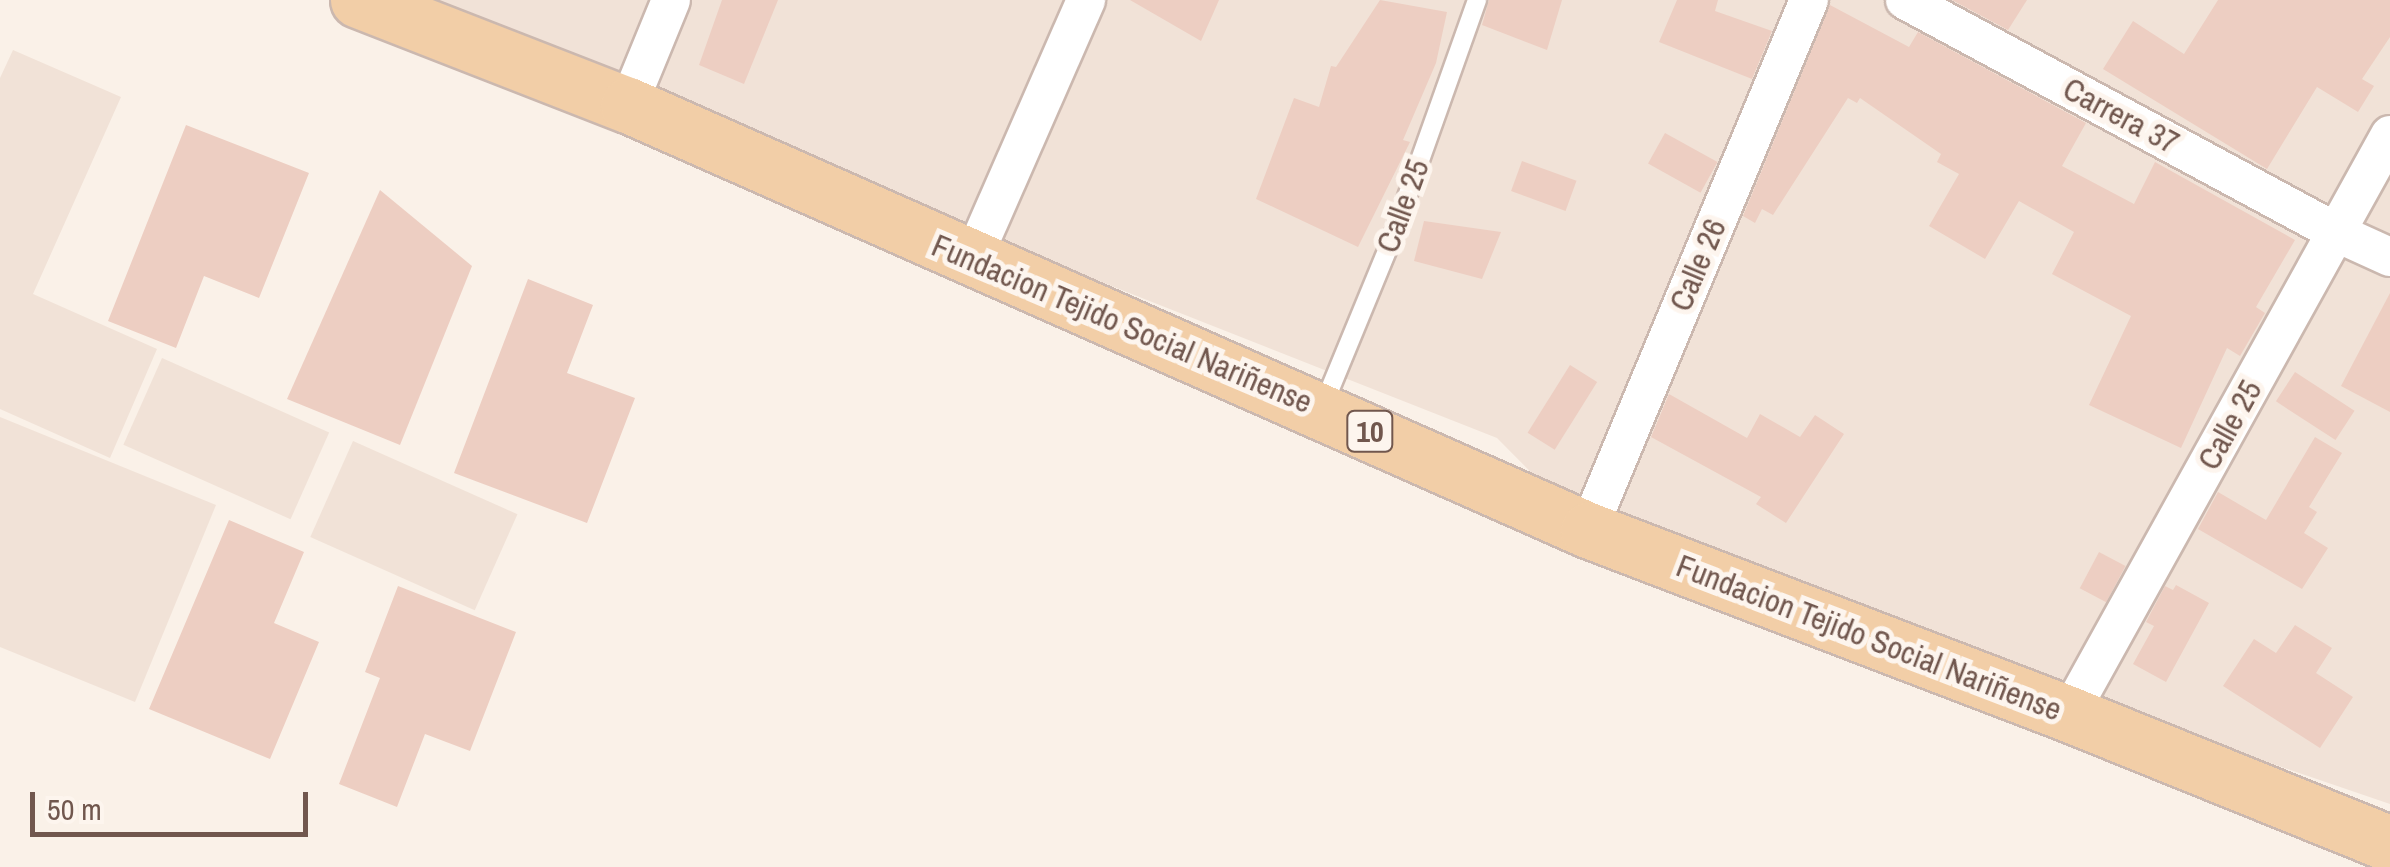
<!DOCTYPE html>
<html>
<head>
<meta charset="utf-8">
<style>
  body { margin:0 }
  #map { position:relative; width:2390px; height:867px; overflow:hidden; background:#faf1e8; font-family:"Archivo Narrow",sans-serif }
  div>[style] { position:absolute }
  .residential>* { inset:0; background:#f1e2d7; transform-origin:0 0 }
  .building>* { inset:0; background:#edcec2; transform-origin:0 0 }
  .roads { filter:drop-shadow(2px 0 #cbb8af) drop-shadow(-2px 0 #cbb8af) drop-shadow(0 2px #cbb8af) drop-shadow(0 -2px #cbb8af) }
  .service>* { height:18px; margin:-9px; padding:0 9px; transform-origin:9px; border-radius:9px; background:#fff }
  .minor>* { height:38px; margin:-19px; padding:0 19px; transform-origin:19px; border-radius:19px; background:#fff }
  .primary>* { height:55px; margin:-27.5px; padding:0 27.5px; transform-origin:27.5px; border-radius:27.5px; background:#f2cea7 }
  span { translate:-50% -50%; white-space:nowrap; text-align:center; line-height:1.15; -webkit-text-stroke:10px #fdf5ee; paint-order:stroke }
  .shield-label span { padding:2px 8px; background:#fdf5ee; border:2px solid; border-radius:8px; -webkit-text-stroke-width:0 }
  .shield-label { font-size:30px; color:#71574e; font-weight:700 }
  .street-label { font-size:32px; color:#71574e }
  .scale { position:absolute; left:30px; top:792px; width:278px; height:45px; box-sizing:border-box; border:5px solid #71574e; border-top:0; padding-left:12px; font-size:30px; line-height:35px; white-space:nowrap; color:#71574e; -webkit-text-stroke:8px #fdf5ee; paint-order:stroke }
</style>
</head>
<body>
<div id="map">
  <div class="residential">
    <div style="clip-path:polygon(386px 0,2390px 0,2390px 804px,1588px 530px,1497px 438px)"></div>
    <div style="clip-path:polygon(13px 50px,121px 97px,33px 294px,157px 349px,110px 458px,0 409px,0 78px)"></div>
    <div style="left:162px;top:358px;width:183px;height:95px;rotate:24deg"></div>
    <div style="clip-path:polygon(0 417px,216px 505px,135px 702px,0 647px)"></div>
    <div style="left:353px;top:441px;width:180px;height:105px;rotate:24deg"></div>
  </div>
  <div class="building">
    <div style="clip-path:polygon(722px 0,778px 0,744px 84px,699px 65px)"></div>
    <div style="clip-path:polygon(1130px 0,1219px 0,1201px 41px)"></div>
    <div style="clip-path:polygon(1380px 0,1447px 12px,1436px 63px,1403px 140px,1410px 142px,1358px 247px,1256px 199px,1294px 98px,1319px 107px,1331px 66px,1336px 67px)"></div>
    <div style="clip-path:polygon(1489px 0,1562px 0,1547px 50px,1482px 25px)"></div>
    <div style="clip-path:polygon(1677px 0,1718px 0,1715px 11px,1772px 31px,1752px 79px,1659px 42px)"></div>
    <div style="clip-path:polygon(1952px 0,2027px 0,2008px 30px)"></div>
    <div style="clip-path:polygon(2218px 0,2390px 0,2390px 37px,2362px 79px,2374px 86px,2358px 112px,2317px 87px,2267px 169px,2103px 69px,2133px 21px,2184px 54px)"></div>
    <div style="clip-path:polygon(1830px 5px,1909px 47px,1918px 32px,2086px 123px,2062px 166px,2134px 204px,2155px 162px,2295px 240px,2256px 307px,2265px 313px,2240px 356px,2227px 348px,2181px 448px,2089px 405px,2131px 316px,2052px 274px,2074px 232px,2019px 201px,1985px 259px,1929px 226px,1959px 174px,1937px 162px,1941px 154px,1860px 98px,1857px 103px,1848px 98px,1773px 215px,1762px 209px,1755px 223px,1743px 216px)"></div>
    <div style="clip-path:polygon(186px 125px,309px 173px,259px 298px,204px 276px,176px 348px,108px 321px)"></div>
    <div style="left:1665px;top:133px;width:60px;height:35px;rotate:29deg"></div>
    <div style="left:1522px;top:161px;width:58px;height:32px;rotate:20deg"></div>
    <div style="clip-path:polygon(380px 190px,472px 266px,400px 445px,287px 399px)"></div>
    <div style="clip-path:polygon(1424px 221px,1501px 232px,1482px 279px,1414px 261px)"></div>
    <div style="clip-path:polygon(528px 279px,593px 305px,567px 373px,635px 398px,587px 523px,454px 473px)"></div>
    <div style="clip-path:polygon(2390px 293px,2390px 412px,2341px 386px)"></div>
    <div style="left:1570px;top:365px;width:32px;height:80px;rotate:32deg"></div>
    <div style="left:2295px;top:372px;width:71px;height:35px;rotate:33deg"></div>
    <div style="clip-path:polygon(1669px 394px,1747px 438px,1760px 414px,1800px 437px,1815px 415px,1844px 434px,1786px 523px,1756px 504px,1761px 497px,1651px 437px)"></div>
    <div style="clip-path:polygon(2315px 437px,2342px 453px,2309px 507px,2317px 512px,2304px 533px,2328px 548px,2302px 589px,2198px 529px,2218px 492px,2266px 520px)"></div>
    <div style="clip-path:polygon(229px 520px,304px 552px,274px 623px,319px 642px,270px 759px,149px 709px)"></div>
    <div style="left:2099px;top:552px;width:30px;height:41px;rotate:28deg"></div>
    <div style="clip-path:polygon(2176px 585px,2209px 603px,2166px 682px,2133px 664px,2154px 626px,2146px 622px,2165px 586px,2173px 590px)"></div>
    <div style="clip-path:polygon(398px 586px,516px 632px,470px 751px,425px 734px,397px 807px,339px 784px,380px 678px,365px 672px)"></div>
    <div style="clip-path:polygon(2295px 625px,2332px 648px,2316px 673px,2353px 697px,2320px 748px,2223px 686px,2254px 639px,2276px 653px)"></div>
  </div>
  <div class="roads">
    <div class="service">
      <div style="left:1323px;top:406px;width:184px;rotate:-67.6deg"></div>
      <div style="left:1393px;top:236px;width:251px;rotate:-70.4deg"></div>
    </div>
    <div class="minor">
      <div style="left:1905px;top:0;width:491px;rotate:28.3deg"></div>
      <div style="left:2337px;top:233px;width:58px;rotate:24.4deg"></div>
      <div style="left:628px;top:105px;width:113px;rotate:-67.7deg"></div>
      <div style="left:972px;top:260px;width:284px;rotate:-66.3deg"></div>
      <div style="left:1588px;top:530px;width:574px;rotate:-67.36deg"></div>
      <div style="left:2069px;top:714px;width:662px;rotate:-61deg"></div>
    </div>
    <div class="primary">
      <div style="left:358px;top:0;width:290px;rotate:21.3deg"></div>
      <div style="left:628px;top:105px;width:1050px;rotate:23.88deg"></div>
      <div style="left:1588px;top:530px;width:515px;rotate:20.93deg"></div>
      <div style="left:2069px;top:714px;width:346px;rotate:22deg"></div>
    </div>
  </div>
  <div class="shield-label">
    <span style="left:1370px;top:431px">10</span>
  </div>
  <div class="street-label">
    <span style="left:2121px;top:116px;rotate:28deg">Carrera 37</span>
    <span style="left:1403px;top:206px;rotate:-70deg">Calle 25</span>
    <span style="left:1698px;top:265px;rotate:-67deg">Calle 26</span>
    <span style="left:1122px;top:324px;rotate:23deg">Fundacion Tejido Social Nariñense</span>
    <span style="left:2230px;top:425px;rotate:-61deg">Calle 25</span>
    <span style="left:1869px;top:638px;rotate:21deg">Fundacion Tejido Social Nariñense</span>
  </div>
  <div class="scale">50 m</div>
</div>
</body>
</html>
